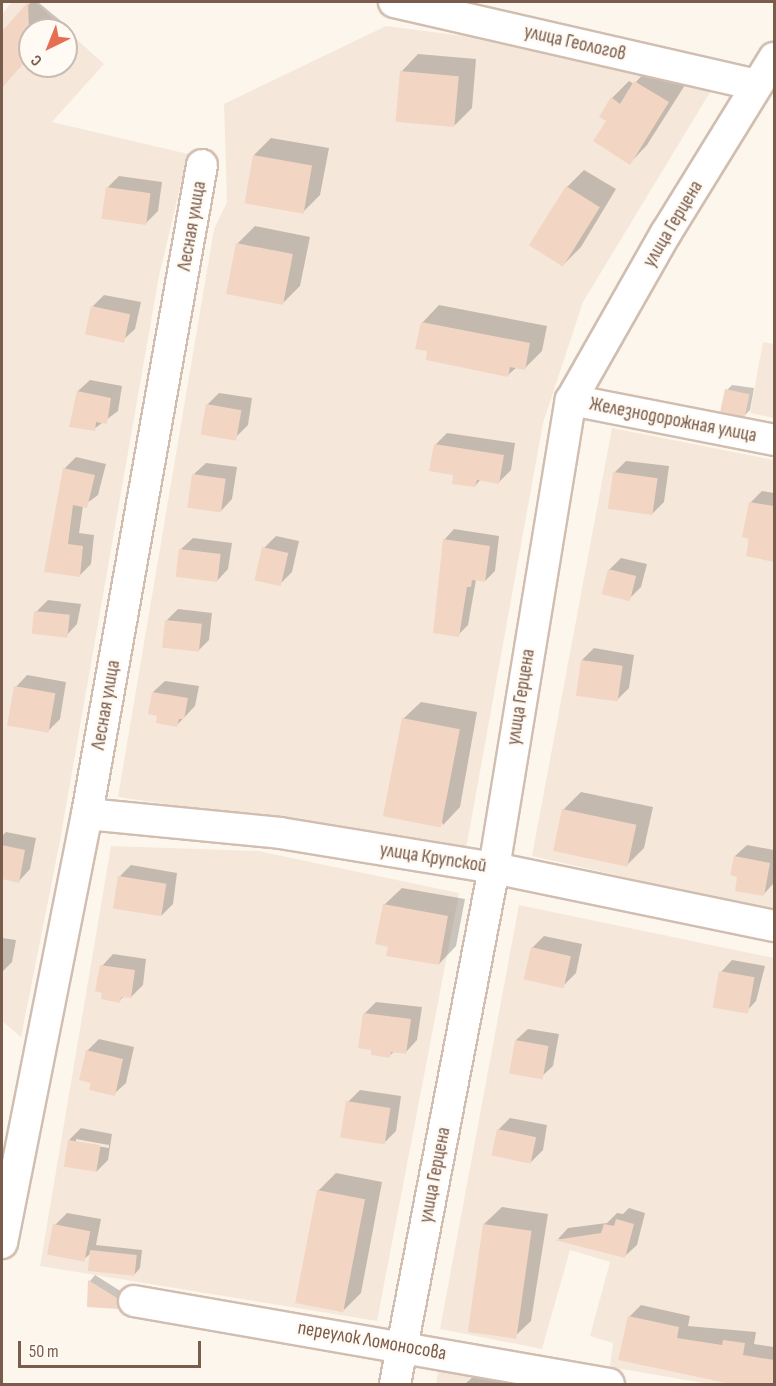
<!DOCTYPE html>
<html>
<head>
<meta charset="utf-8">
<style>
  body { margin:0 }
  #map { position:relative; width:776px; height:1386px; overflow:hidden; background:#fdf6ec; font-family:"Sofia Sans Condensed",sans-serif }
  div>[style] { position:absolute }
  .residential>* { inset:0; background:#f5e8da }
  .shadow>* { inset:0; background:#0003 }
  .building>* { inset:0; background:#f3d5c3; transform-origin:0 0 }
  .roads { filter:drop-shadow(2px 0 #d1beb0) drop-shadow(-2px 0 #d1beb0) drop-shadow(0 2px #d1beb0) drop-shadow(0 -2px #d1beb0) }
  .minor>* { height:30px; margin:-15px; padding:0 15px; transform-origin:15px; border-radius:15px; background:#fff }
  span { translate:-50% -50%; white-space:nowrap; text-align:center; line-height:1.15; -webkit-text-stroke:5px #fffaf3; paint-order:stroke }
  .street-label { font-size:20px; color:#7a5c4d }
  .frame { position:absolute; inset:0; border:3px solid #7a5c4d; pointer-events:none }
  .north { position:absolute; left:18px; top:18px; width:60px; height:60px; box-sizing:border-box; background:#fffaf3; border:2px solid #cabbb1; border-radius:50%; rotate:223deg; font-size:16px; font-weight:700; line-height:24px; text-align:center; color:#7a5c4d }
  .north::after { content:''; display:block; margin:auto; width:21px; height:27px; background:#e76f51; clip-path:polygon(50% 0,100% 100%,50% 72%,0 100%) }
  .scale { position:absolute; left:18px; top:1341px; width:183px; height:27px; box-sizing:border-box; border:3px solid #7a5c4d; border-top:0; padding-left:8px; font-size:18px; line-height:21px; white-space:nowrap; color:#7a5c4d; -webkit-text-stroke:4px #fffaf3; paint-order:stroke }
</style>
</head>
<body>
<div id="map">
  <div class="residential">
    <div style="clip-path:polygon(evenodd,12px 2px,35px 2px,104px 64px,52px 122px,188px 154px,159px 276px,59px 846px,21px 1037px,2px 1021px,2px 14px,12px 2px,30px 30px,66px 30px,66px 66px,30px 66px,30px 30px)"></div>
    <div style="clip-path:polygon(386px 26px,526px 44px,712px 89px,583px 302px,543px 423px,466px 849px,118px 797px,214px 229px,227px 202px,224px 104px)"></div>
    <div style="clip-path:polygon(763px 342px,774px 344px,774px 418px,750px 413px)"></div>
    <div style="clip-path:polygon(612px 428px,774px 460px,774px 911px,532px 856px)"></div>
    <div style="clip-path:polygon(111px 846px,258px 851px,459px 893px,377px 1321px,40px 1266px)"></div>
    <div style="clip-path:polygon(519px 905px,774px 958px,774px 1384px,710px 1384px,610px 1367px,613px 1343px,590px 1336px,610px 1262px,570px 1250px,542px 1349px,440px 1329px)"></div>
    <div style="clip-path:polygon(438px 1371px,511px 1384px,436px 1384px)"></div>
  </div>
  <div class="shadow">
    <div style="clip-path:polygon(31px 2px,38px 2px,61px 21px,53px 30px,30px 30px,30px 56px,10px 77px,2px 69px,2px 33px)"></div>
    <div style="clip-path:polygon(418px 54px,476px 59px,472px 108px,455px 125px,401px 72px)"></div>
    <div style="clip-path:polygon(653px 64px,685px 85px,647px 145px,630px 163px,608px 120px,612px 98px,629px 81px,634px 84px)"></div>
    <div style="clip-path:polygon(271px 138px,329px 148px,320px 195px,303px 212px,254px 155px)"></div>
    <div style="clip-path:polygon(584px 170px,616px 189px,581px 247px,563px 265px,567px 187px)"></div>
    <div style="clip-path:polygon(119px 176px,162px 182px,158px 211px,146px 223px,107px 188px)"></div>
    <div style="clip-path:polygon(255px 226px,310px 237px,300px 286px,283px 303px,238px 243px)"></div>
    <div style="clip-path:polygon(104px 295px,141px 302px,135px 329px,123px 340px,93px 306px)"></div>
    <div style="clip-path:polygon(439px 305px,547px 326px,542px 351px,525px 368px,517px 367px,508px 375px,429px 350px,422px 323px)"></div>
    <div style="clip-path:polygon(90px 380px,122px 386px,118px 411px,94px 429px,78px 391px)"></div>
    <div style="clip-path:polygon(732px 385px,754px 388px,750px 410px,745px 415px,727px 390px)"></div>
    <div style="clip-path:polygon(219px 393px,252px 398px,248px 425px,236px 437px,207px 405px)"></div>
    <div style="clip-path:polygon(447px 433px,515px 443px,511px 470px,499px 482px,481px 479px,475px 486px,455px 473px,435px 445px)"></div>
    <div style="clip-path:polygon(76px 457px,106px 464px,98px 495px,83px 506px,79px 533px,94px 535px,91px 564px,79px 576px,45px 571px,64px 469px)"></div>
    <div style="clip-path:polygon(626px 461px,669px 466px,664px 502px,652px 514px,614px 473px)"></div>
    <div style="clip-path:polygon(206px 463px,237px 467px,232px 499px,221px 511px,194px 474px)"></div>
    <div style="clip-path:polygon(762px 491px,774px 493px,774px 560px,748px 555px,751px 502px)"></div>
    <div style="clip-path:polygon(454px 529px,499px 536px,495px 571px,485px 581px,476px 580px,468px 625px,458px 635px,444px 540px)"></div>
    <div style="clip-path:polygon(276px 536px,299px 541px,292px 572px,280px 584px,264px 548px)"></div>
    <div style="clip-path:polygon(193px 538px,232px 543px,228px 569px,217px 581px,181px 549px)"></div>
    <div style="clip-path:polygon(621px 558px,647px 564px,641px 587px,629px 599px,609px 570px)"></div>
    <div style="clip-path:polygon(48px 600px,81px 604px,77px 624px,66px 636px,36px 612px)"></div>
    <div style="clip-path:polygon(178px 609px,212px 613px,209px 640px,198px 651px,167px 620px)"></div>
    <div style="clip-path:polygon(594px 648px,634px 655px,629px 688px,617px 700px,582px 660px)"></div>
    <div style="clip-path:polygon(27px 675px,66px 682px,60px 719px,48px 731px,16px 687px)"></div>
    <div style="clip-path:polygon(165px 681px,199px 686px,195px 706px,177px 725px,159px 715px,153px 692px)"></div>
    <div style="clip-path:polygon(421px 702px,477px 712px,460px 807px,443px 825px,403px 719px)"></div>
    <div style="clip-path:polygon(581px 792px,653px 807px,644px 848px,627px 865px,563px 810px)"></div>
    <div style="clip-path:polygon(6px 832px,36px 838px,30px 869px,19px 881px,2px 878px,2px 836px)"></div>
    <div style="clip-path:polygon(747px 845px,774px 850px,774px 883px,763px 895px,738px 876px,735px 856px)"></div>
    <div style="clip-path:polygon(131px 865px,177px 873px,173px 904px,161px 916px,120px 876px)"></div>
    <div style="clip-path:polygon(402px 888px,465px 899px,456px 946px,439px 964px,389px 945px,384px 905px)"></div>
    <div style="clip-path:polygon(544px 936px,582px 944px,576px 973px,564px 985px,532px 948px)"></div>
    <div style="clip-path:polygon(2px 938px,16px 940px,12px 962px,2px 972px)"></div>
    <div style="clip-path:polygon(113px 954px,146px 959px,143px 985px,131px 997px,124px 996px,119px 1001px,102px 966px)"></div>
    <div style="clip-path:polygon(732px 960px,765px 966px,756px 1001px,745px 1013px,721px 972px)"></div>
    <div style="clip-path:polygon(376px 1002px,422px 1007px,417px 1040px,406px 1052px,395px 1051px,389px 1056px,364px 1014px)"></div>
    <div style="clip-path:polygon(528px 1029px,559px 1034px,553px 1066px,541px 1077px,516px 1040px)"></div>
    <div style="clip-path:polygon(99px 1039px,134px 1047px,126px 1083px,114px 1094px,93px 1081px,87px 1051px)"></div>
    <div style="clip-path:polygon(360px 1090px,401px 1096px,396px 1131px,384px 1143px,348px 1102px)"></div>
    <div style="clip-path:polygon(510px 1118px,547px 1125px,543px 1150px,531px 1162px,498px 1130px)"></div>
    <div style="clip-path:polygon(evenodd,81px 1128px,112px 1134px,108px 1160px,96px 1172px,69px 1140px,81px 1128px,76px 1139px,109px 1145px,109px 1148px,76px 1143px,76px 1139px)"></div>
    <div style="clip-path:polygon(336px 1173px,382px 1182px,361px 1293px,344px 1310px,318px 1191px)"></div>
    <div style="clip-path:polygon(502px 1207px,548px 1214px,531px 1321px,513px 1338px,484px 1224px)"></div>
    <div style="clip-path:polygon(629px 1208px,645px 1213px,637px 1245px,625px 1256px,558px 1239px,568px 1228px,607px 1223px,617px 1213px,623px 1214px)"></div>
    <div style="clip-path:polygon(67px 1213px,101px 1219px,96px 1245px,142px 1250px,140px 1268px,135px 1274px,91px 1253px,83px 1260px,55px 1225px)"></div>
    <div style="clip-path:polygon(95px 1275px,122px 1292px,124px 1302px,119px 1308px,88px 1306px,90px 1281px)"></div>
    <div style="clip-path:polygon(641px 1305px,690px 1316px,688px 1326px,756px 1332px,754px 1344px,774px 1347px,774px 1384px,747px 1384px,620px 1359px,629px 1317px)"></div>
    <div style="clip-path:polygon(475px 1375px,517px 1382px,517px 1384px,465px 1384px)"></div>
  </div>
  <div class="building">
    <div style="clip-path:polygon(28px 2px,30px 56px,2px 88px,2px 31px)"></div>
    <div style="left:400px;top:71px;width:59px;height:51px;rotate:5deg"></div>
    <div style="clip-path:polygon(634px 81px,669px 102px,630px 165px,593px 141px,606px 121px,599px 117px,611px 97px,620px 104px)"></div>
    <div style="left:253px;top:155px;width:60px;height:49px;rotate:10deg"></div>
    <div style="left:566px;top:186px;width:40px;height:70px;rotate:32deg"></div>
    <div style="left:106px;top:187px;width:45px;height:32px;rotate:8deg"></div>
    <div style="left:236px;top:243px;width:58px;height:52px;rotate:11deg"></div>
    <div style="left:91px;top:306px;width:40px;height:29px;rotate:12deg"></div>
    <div style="clip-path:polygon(421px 322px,530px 343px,525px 370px,510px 367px,508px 377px,426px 360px,427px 351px,415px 349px)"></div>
    <div style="left:725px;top:389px;width:25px;height:23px;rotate:12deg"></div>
    <div style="clip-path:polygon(77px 391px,111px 398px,107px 424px,96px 422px,95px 431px,69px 427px)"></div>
    <div style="left:206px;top:404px;width:36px;height:31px;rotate:10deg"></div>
    <div style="clip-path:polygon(434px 444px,504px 455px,499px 484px,477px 480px,475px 487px,452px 484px,453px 475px,429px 471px)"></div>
    <div style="clip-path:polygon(63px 468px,95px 475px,87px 508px,73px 505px,68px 544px,83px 546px,80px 577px,44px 572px)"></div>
    <div style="left:613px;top:472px;width:45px;height:37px;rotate:8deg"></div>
    <div style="left:192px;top:474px;width:34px;height:34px;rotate:8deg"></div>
    <div style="clip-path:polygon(749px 502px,774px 506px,774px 562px,746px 556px,749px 539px,742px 537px)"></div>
    <div style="clip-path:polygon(443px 539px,490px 546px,485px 582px,472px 580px,471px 587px,467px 587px,459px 637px,433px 633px)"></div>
    <div style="left:262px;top:547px;width:27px;height:34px;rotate:13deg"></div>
    <div style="left:179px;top:549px;width:42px;height:28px;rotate:7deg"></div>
    <div style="left:608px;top:569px;width:29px;height:26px;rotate:14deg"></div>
    <div style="left:34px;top:611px;width:36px;height:23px;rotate:6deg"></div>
    <div style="left:165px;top:620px;width:37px;height:28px;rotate:6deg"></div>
    <div style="left:581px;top:660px;width:42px;height:36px;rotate:8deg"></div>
    <div style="left:14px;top:686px;width:42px;height:40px;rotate:10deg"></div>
    <div style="clip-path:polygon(152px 692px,188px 698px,184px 719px,179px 719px,177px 727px,156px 723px,157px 716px,148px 714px)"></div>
    <div style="left:402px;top:718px;width:59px;height:100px;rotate:11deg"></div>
    <div style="left:562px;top:809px;width:76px;height:43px;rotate:12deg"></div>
    <div style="clip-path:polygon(2px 845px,25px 850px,19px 883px,2px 879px)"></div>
    <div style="clip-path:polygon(734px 856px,770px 863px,764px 896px,735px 891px,737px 877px,730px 875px)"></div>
    <div style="left:118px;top:876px;width:49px;height:33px;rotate:9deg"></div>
    <div style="clip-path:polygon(383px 904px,448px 916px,439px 965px,386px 956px,388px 947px,375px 944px)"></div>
    <div style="left:531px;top:947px;width:41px;height:33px;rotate:13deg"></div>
    <div style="clip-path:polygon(100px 965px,135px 970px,131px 998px,121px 997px,120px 1003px,101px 999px,102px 993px,95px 991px)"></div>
    <div style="left:719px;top:971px;width:36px;height:37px;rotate:10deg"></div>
    <div style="clip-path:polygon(363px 1013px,411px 1019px,406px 1054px,391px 1052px,390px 1058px,371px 1055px,371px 1050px,358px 1048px)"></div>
    <div style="left:515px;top:1040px;width:34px;height:34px;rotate:10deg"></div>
    <div style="clip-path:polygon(86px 1050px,123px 1059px,115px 1096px,89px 1090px,91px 1083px,79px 1080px)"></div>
    <div style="left:346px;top:1101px;width:45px;height:37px;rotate:9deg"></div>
    <div style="left:497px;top:1129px;width:40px;height:27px;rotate:12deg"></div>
    <div style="left:68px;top:1140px;width:33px;height:27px;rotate:9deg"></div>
    <div style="left:317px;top:1190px;width:49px;height:115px;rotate:11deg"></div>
    <div style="clip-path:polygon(616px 1219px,634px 1224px,625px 1258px,555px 1240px,601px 1233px,604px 1224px,614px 1226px)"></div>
    <div style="left:53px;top:1224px;width:38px;height:31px;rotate:11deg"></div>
    <div style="left:483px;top:1224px;width:49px;height:109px;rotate:8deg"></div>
    <div style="left:90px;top:1250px;width:47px;height:21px;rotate:6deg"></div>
    <div style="clip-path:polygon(88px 1280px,117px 1298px,119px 1309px,87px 1307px)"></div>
    <div style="clip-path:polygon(628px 1316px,679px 1327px,677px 1338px,722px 1345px,723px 1340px,745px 1343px,743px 1355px,774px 1360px,774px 1384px,731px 1384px,618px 1360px)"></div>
  </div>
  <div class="roads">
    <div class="minor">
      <div style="left:394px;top:2px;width:371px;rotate:12.9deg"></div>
      <div style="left:571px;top:400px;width:207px;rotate:11.1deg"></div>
      <div style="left:87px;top:814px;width:194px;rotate:5.6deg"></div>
      <div style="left:280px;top:833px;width:217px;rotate:9.3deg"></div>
      <div style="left:494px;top:868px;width:286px;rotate:11.7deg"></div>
      <div style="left:2px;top:1243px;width:437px;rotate:-78.8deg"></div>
      <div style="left:87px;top:814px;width:659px;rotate:-79.95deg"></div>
      <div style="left:134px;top:1301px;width:482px;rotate:9.9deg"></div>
      <div style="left:395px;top:1384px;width:525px;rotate:-79.14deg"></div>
      <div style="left:494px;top:868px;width:474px;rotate:-80.7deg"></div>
      <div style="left:571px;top:400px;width:192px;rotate:-60.4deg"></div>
      <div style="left:666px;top:233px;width:206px;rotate:-58.3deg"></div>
    </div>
  </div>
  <div class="street-label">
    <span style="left:575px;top:43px;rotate:13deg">улица Геологов</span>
    <span style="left:673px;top:224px;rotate:-59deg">улица Герцена</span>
    <span style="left:192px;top:226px;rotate:-80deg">Лесная улица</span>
    <span style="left:673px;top:420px;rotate:11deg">Железнодорожная улица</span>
    <span style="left:521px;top:697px;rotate:-81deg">улица Герцена</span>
    <span style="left:106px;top:705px;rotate:-80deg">Лесная улица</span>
    <span style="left:433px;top:858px;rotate:9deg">улица Крупской</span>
    <span style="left:435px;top:1175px;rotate:-79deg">улица Герцена</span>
    <span style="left:372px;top:1341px;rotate:10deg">переулок Ломоносова</span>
  </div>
  <div class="frame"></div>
  <div class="north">С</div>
  <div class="scale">50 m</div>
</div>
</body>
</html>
